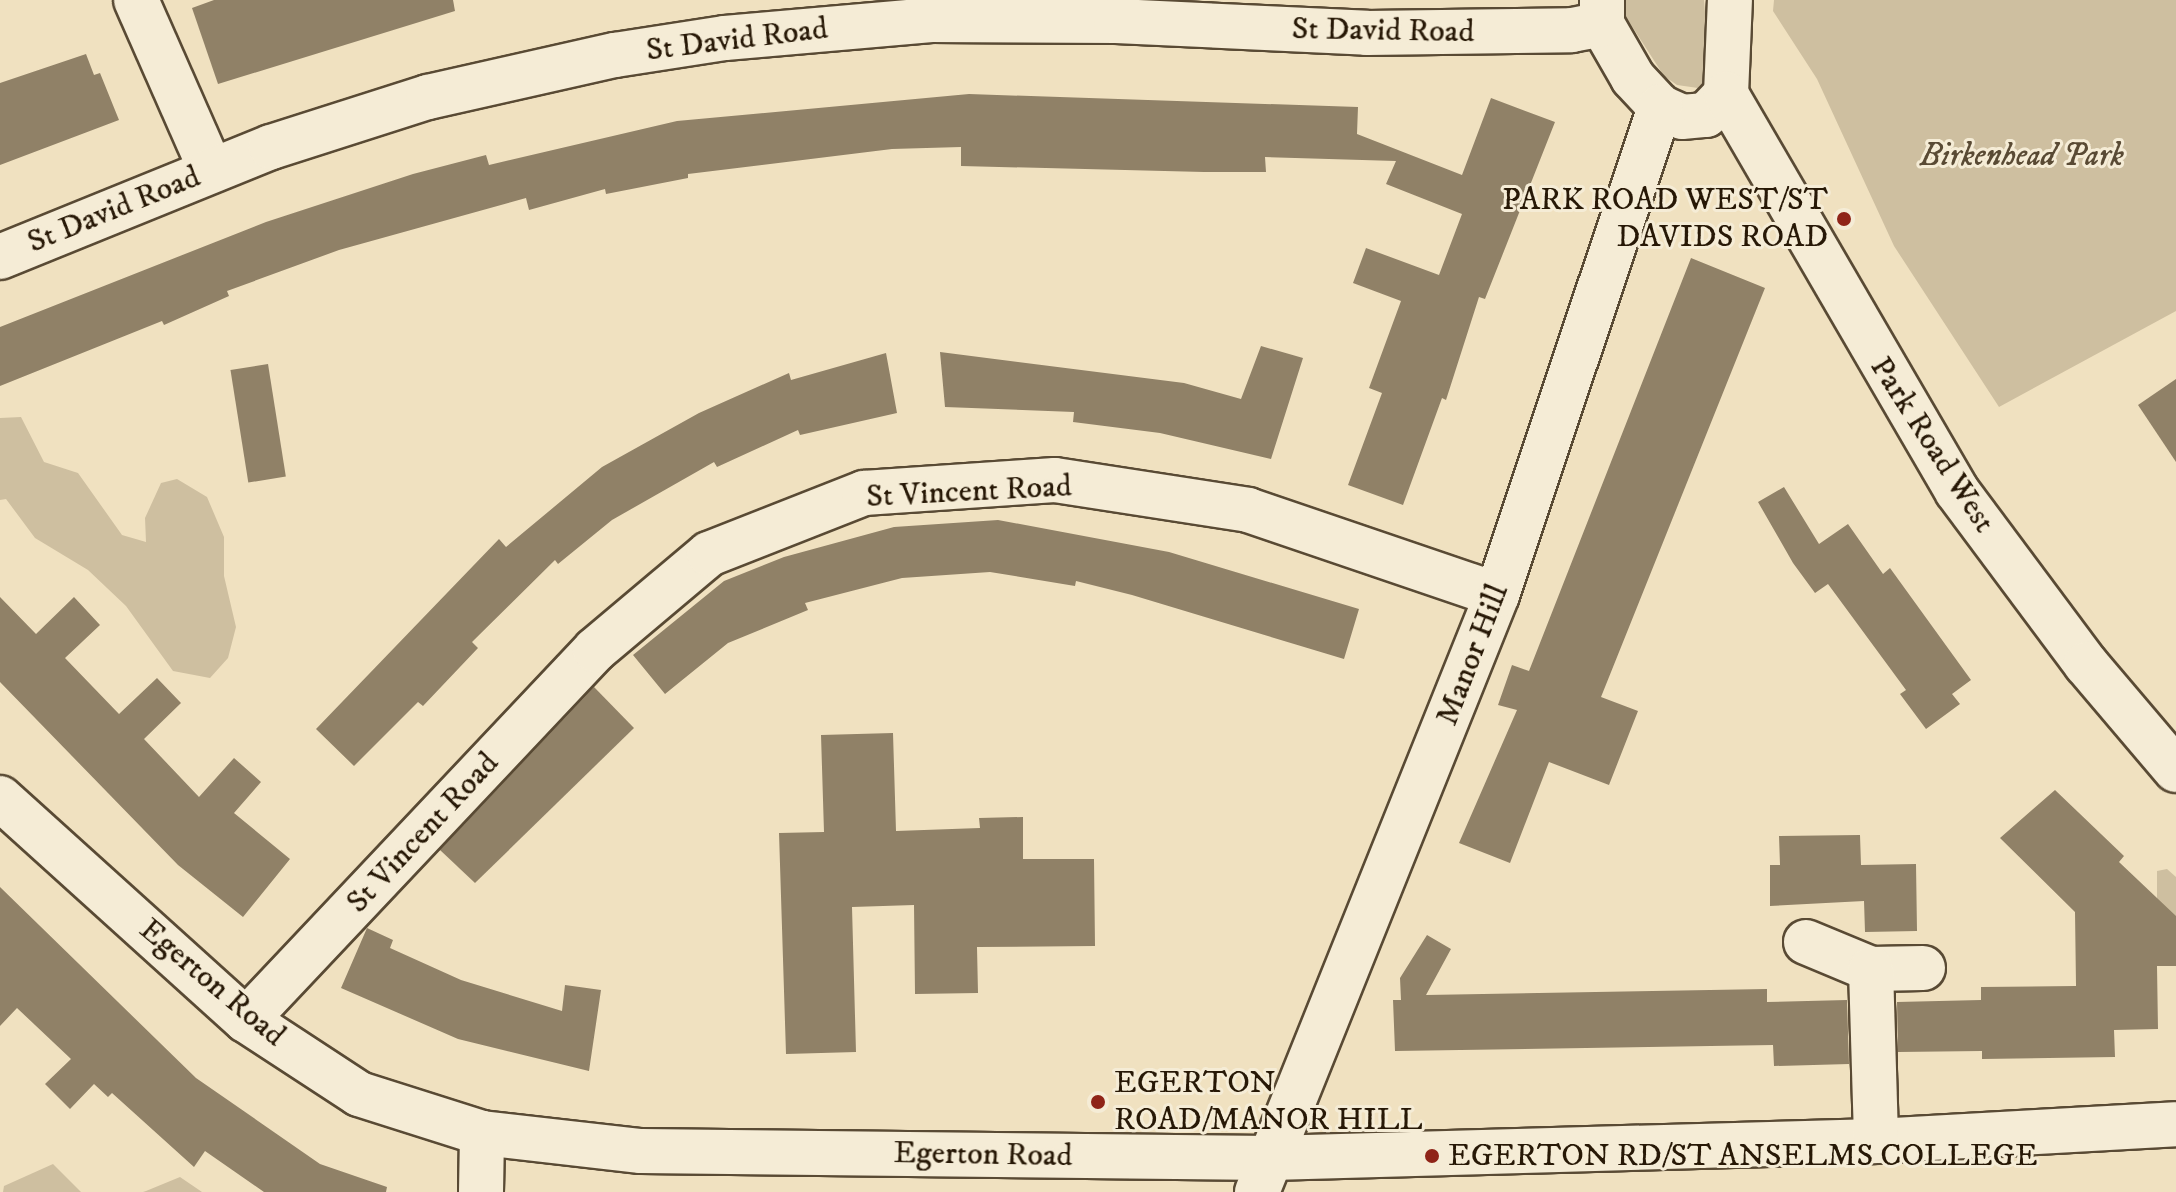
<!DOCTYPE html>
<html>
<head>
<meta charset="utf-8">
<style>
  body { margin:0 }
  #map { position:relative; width:2176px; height:1192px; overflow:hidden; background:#f0e1c0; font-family:"IM FELL DW Pica",serif }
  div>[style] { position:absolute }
  .green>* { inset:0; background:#cebfa0 }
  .building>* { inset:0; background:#908167; transform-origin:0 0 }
  .roads { filter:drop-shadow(2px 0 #594a34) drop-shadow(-2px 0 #594a34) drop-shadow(0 2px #594a34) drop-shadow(0 -2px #594a34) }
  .minor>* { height:44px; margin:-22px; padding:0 22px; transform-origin:22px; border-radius:22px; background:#f5ecd6 }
  .dots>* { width:22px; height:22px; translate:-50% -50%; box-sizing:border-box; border:4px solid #f5ecd6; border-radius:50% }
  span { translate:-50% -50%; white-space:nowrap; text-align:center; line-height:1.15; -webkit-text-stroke:6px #f5ecd6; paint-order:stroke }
  .street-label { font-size:32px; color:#271806 }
  .park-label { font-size:32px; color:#594a34; font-style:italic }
  .poi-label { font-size:32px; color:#271806 }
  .right { translate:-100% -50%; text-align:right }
  .left { translate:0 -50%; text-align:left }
</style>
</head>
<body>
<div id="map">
  <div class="green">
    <div style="clip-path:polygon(1625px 0,1704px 0,1710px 78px,1698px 88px,1677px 85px,1664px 76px,1626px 17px)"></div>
    <div style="clip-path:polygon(1774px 0,2176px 0,2176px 311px,1999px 407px,1894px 246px,1817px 79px,1773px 11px)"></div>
    <div style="clip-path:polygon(21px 417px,44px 462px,78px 473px,122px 535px,146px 542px,145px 518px,161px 483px,177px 479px,207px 497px,224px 537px,224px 576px,236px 627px,228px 658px,210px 678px,173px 671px,126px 606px,88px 570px,35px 538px,6px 499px,0 500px,0 418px)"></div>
    <div style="clip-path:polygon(2167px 869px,2176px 877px,2176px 920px,2157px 905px,2157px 871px)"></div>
    <div style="clip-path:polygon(53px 1164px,81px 1192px,3px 1192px,4px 1186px)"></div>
    <div style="clip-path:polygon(180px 1177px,202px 1192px,143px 1192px,146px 1191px)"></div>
  </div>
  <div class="building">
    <div style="clip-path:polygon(214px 0,453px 0,455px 11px,218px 84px,192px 8px)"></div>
    <div style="clip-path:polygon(86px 54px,94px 75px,100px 73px,119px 120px,0 165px,0 83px)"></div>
    <div style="clip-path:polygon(969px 94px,1358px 107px,1357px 134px,1462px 175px,1491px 98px,1555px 122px,1485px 299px,1479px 297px,1446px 400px,1442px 398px,1403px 505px,1348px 485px,1382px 393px,1369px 388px,1401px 301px,1353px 283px,1366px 248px,1439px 275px,1462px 214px,1386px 184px,1396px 161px,1265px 157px,1266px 172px,1204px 172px,961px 166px,961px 147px,892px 149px,688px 174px,688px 178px,606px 194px,605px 189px,529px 210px,526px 198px,339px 250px,227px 291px,229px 296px,164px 325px,162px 321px,0 386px,0 327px,266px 222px,413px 174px,486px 155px,489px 165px,677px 121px)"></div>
    <div style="clip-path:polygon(1691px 258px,1765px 288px,1601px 697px,1638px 711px,1609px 785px,1549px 762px,1510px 863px,1459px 843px,1517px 710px,1498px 705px,1512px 665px,1529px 671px)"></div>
    <div style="clip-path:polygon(1261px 346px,1303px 358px,1271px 459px,1160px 433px,1073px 422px,1074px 412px,945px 407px,940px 352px,1184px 383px,1241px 399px)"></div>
    <div style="clip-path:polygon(886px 353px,897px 413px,800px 435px,798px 430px,717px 467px,714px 462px,612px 520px,558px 564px,555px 560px,472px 642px,478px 648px,423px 706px,418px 702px,354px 766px,316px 729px,499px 539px,506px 547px,602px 467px,699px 413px,789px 373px,791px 380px)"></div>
    <div style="left:268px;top:364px;width:114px;height:38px;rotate:81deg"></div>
    <div style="clip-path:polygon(2176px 379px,2176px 462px,2138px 405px)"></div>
    <div style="clip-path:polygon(1784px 487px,1819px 544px,1848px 524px,1883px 574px,1890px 568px,1971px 680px,1952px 694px,1960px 704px,1926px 729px,1900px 694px,1906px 690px,1828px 584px,1815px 593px,1793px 563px,1758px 502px)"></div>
    <div style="clip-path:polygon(998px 520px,1169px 552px,1359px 609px,1344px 659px,1132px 595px,1076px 581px,1075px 586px,990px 572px,902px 578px,805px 603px,808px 610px,728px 643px,665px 694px,633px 655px,724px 581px,784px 557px,894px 527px)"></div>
    <div style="clip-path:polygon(0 597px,36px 634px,74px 597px,100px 625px,65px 658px,119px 714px,157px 678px,181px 703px,144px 739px,199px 797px,234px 758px,261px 782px,234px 813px,290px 859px,243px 917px,178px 865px,0 682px)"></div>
    <div style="clip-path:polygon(594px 687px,634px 728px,475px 883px,440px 850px)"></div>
    <div style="clip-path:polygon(893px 733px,896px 831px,980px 828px,979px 818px,1023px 817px,1023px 859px,1094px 859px,1095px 946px,977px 947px,978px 993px,915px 994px,914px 905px,852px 907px,856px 1052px,786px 1054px,779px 833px,824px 832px,821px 735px)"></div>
    <div style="clip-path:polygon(2055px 790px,2124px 856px,2119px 862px,2176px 916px,2176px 966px,2157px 966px,2158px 1029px,2114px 1030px,2115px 1057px,1982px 1059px,1982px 1051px,1898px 1052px,1897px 1002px,1981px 1000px,1981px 987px,2076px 986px,2075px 912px,2000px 838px)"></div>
    <div style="clip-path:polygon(1860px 835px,1861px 865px,1916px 864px,1917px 931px,1865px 932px,1864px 901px,1770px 906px,1770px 865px,1780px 865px,1779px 836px)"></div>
    <div style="clip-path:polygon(0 887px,196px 1078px,320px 1164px,387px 1187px,386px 1192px,264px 1192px,205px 1151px,194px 1167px,112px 1093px,108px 1097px,94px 1084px,70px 1109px,45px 1084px,71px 1059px,17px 1008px,0 1026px)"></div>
    <div style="clip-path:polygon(367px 928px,393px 940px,390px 948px,461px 980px,562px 1011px,565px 985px,601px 990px,589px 1071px,458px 1039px,341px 988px)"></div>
    <div style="clip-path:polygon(1427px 935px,1451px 949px,1426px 995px,1767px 989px,1767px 1002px,1847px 1000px,1849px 1064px,1774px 1066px,1773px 1045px,1395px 1051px,1393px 1000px,1401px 1000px,1400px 978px)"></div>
  </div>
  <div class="roads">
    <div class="minor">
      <div style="left:136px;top:0;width:186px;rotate:66.2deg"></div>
      <div style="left:1602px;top:0;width:24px;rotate:90deg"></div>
      <div style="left:1602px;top:24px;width:62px;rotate:60.1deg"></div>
      <div style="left:1633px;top:78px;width:40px;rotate:47deg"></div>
      <div style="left:1660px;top:107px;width:24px;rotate:24deg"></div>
      <div style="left:1682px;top:117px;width:24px;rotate:-5deg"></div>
      <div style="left:1706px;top:115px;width:29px;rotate:-46deg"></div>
      <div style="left:1726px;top:94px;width:94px;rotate:-87.6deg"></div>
      <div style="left:1726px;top:94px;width:459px;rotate:59.8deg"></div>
      <div style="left:1957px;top:491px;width:216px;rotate:53.3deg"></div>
      <div style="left:2086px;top:664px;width:139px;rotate:49.7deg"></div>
      <div style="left:0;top:257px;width:292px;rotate:-22.1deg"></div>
      <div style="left:271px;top:147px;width:165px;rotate:-17.7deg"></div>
      <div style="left:428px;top:97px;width:192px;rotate:-12.7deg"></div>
      <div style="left:615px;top:55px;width:111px;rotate:-8.8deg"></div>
      <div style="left:725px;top:38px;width:207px;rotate:-5deg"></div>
      <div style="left:931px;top:20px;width:185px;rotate:0.3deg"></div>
      <div style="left:1116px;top:21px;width:251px;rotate:2.7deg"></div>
      <div style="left:1367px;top:33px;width:205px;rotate:-0.8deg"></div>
      <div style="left:1572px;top:30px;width:31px;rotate:-11deg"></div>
      <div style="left:0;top:798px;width:331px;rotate:42.1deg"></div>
      <div style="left:246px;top:1020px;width:135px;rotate:33.2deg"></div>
      <div style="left:359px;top:1094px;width:129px;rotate:17.6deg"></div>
      <div style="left:482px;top:1133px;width:160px;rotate:6.5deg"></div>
      <div style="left:641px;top:1151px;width:630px;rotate:0.64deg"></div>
      <div style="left:1271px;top:1158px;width:605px;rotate:-1.61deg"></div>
      <div style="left:1876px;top:1141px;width:300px;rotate:-3.2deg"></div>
      <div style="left:1806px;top:942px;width:70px;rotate:22.6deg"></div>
      <div style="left:1871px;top:969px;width:52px;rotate:-1.1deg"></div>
      <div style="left:1871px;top:969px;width:172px;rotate:88.3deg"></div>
      <div style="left:246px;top:1020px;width:509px;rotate:-46.67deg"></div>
      <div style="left:595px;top:650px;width:149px;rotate:-40.1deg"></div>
      <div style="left:709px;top:554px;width:167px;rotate:-21.5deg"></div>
      <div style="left:864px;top:493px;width:191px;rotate:-3.9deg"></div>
      <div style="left:1055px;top:480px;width:195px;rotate:8.8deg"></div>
      <div style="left:1248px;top:510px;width:263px;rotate:18.8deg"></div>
      <div style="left:481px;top:1192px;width:59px;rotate:-89deg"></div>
      <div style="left:1257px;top:1192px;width:643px;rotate:-68.1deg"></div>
      <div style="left:1497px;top:595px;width:515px;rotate:-71.53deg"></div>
    </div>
  </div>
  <div class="dots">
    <div style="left:1844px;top:219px;background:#8f2418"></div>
    <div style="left:1098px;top:1102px;background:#8f2418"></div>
    <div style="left:1432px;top:1156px;background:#8f2418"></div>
  </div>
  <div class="street-label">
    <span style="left:1383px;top:31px;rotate:1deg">St David Road</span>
    <span style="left:737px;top:40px;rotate:-7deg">St David Road</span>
    <span style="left:114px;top:210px;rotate:-22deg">St David Road</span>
    <span style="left:1932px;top:445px;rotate:57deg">Park Road West</span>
    <span style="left:969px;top:492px;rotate:-3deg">St Vincent Road</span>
    <span style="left:1473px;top:655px;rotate:-69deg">Manor Hill</span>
    <span style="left:423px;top:833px;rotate:-47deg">St Vincent Road</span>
    <span style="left:212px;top:983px;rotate:40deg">Egerton Road</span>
    <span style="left:983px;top:1155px;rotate:1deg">Egerton Road</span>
  </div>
  <div class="park-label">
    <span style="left:2022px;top:156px">Birkenhead Park</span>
  </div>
  <div class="poi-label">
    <span class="right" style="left:1828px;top:219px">PARK ROAD WEST/ST<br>DAVIDS ROAD</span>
    <span class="left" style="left:1114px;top:1102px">EGERTON<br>ROAD/MANOR HILL</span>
    <span class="left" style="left:1448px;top:1156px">EGERTON RD/ST ANSELMS COLLEGE</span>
  </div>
</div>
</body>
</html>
